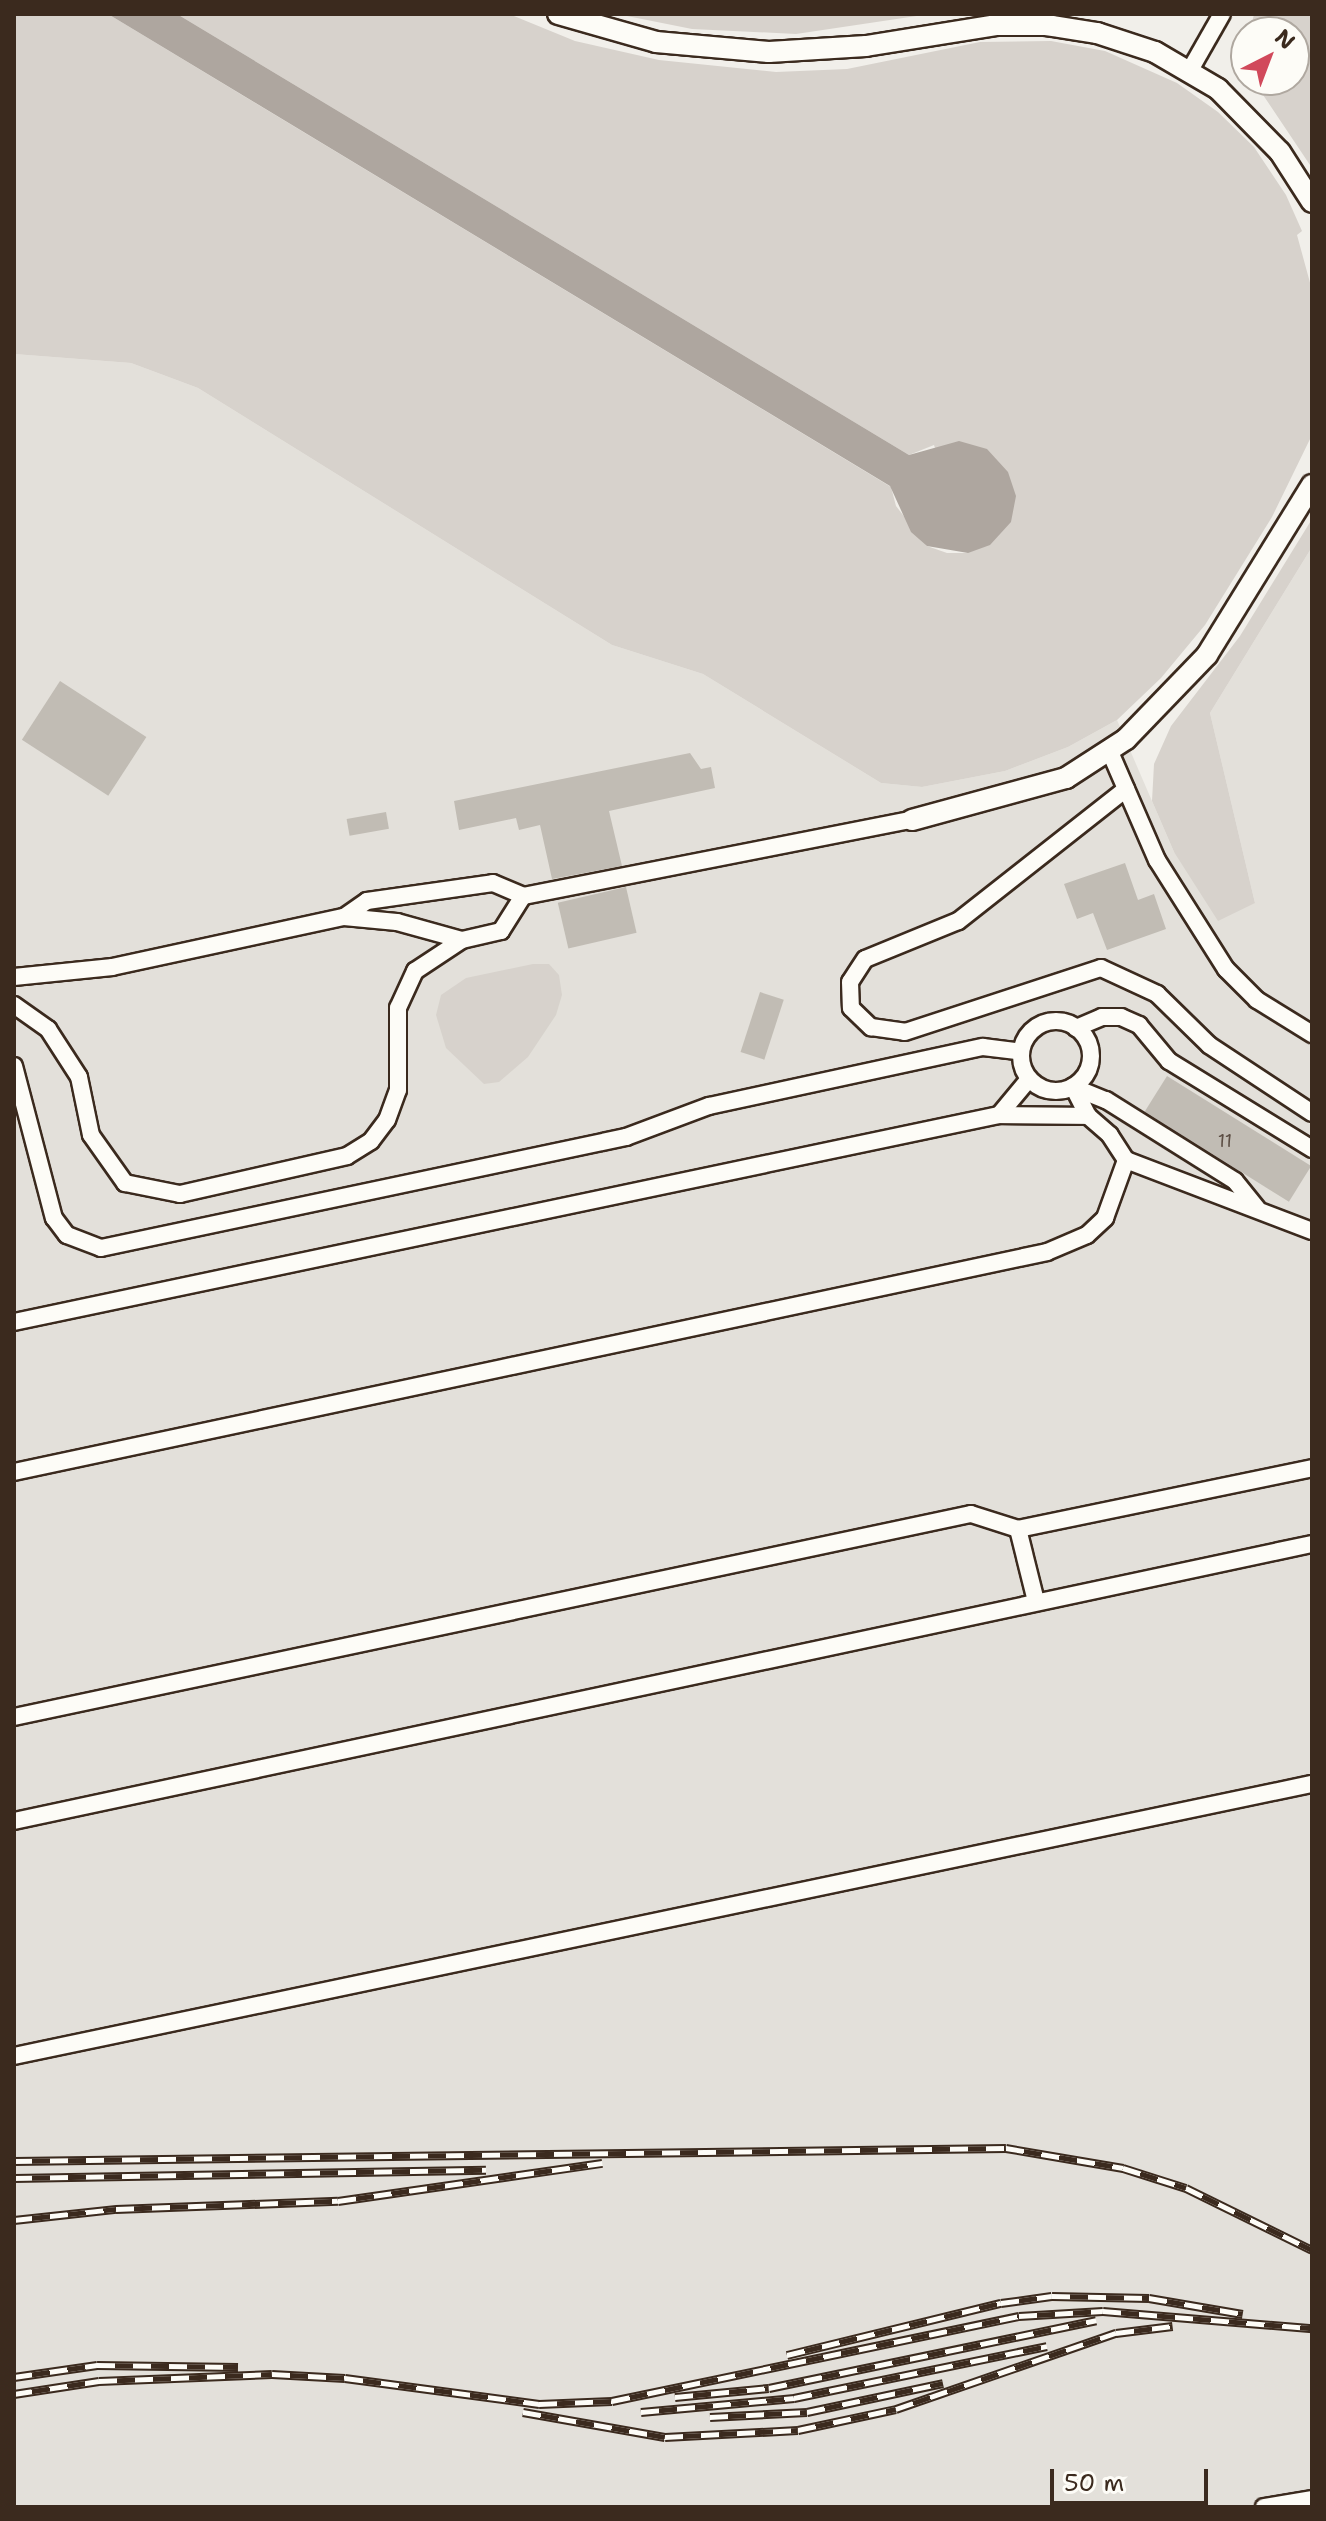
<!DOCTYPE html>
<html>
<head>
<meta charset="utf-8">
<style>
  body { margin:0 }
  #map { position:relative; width:1326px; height:2521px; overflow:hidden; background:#f1efea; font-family:"Shantell Sans",sans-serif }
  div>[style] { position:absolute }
  .built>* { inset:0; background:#e3e0da }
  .green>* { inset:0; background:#d7d2cc }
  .water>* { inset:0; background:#aea69f }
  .building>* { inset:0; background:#c1bcb4; transform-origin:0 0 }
  .roads { filter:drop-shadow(2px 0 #3b2a1e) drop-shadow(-2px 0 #3b2a1e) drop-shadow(0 2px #3b2a1e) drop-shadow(0 -2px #3b2a1e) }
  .minor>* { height:16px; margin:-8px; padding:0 8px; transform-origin:8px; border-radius:8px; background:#fdfcf7 }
  .minor>.ring { margin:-8px; padding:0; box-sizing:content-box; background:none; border:16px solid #fdfcf7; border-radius:50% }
  .tertiary>* { height:20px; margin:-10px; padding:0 10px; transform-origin:10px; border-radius:10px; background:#fdfcf7 }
  .rail>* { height:9px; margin-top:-4.5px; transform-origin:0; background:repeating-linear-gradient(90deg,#fdfcf7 0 18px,#3b2a1e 0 36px); box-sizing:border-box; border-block:2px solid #3b2a1e }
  span { translate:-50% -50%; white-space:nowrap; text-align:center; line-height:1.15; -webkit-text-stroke:6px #fdfcf7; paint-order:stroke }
  .number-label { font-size:18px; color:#5c4e44 }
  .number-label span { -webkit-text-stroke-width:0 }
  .frame { position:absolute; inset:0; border:16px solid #3b2a1e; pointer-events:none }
  .north { position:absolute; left:1230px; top:16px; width:80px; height:80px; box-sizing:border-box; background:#fdfcf7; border:2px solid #afa8a0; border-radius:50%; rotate:42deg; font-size:22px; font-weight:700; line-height:32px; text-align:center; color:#3b2a1e }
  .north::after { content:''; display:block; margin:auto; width:28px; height:36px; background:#d1495b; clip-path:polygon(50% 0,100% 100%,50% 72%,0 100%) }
  .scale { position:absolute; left:1050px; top:2469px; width:158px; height:36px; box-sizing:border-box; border:4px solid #3b2a1e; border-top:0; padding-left:10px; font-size:24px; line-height:28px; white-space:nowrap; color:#3b2a1e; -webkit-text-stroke:6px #fdfcf7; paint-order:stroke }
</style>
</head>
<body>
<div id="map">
  <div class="built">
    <div style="clip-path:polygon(14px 354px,131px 363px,198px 388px,612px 645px,703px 674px,881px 783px,922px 787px,1005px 771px,1068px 747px,1117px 720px,1174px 852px,1255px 903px,1210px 713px,1312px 547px,1312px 2507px,14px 2507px)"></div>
  </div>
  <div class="green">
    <div style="clip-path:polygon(14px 14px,108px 14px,891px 487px,896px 506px,927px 546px,947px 553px,968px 553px,934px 445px,909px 455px,177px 14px,509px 14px,575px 41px,659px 60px,776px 72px,847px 69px,980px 42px,1051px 41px,1105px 51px,1177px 83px,1218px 112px,1254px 147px,1286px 195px,1302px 231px,1297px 235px,1312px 290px,1311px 437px,1272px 517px,1205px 625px,1161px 678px,1117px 720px,1068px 747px,1005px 771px,922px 787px,881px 783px,703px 674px,612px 645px,198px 388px,131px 363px,14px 354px)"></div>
    <div style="clip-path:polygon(617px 14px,930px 14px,796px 34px,692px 29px)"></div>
    <div style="clip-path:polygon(1254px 14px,1312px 14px,1312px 168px,1253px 80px,1294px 80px,1294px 32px,1250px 32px)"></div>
    <div style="clip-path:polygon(1312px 519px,1312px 547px,1210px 713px,1255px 903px,1218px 921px,1174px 852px,1152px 801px,1154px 764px,1171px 726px,1240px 636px)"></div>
    <div style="clip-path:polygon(533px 964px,549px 964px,559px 975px,562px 995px,556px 1015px,528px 1057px,499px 1082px,484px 1084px,446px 1048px,436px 1015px,441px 995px,466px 978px)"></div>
  </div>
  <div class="water">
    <div style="clip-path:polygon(108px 14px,177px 14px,909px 455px,959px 441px,987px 449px,1008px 472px,1016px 496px,1011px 522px,990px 545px,968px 553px,927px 546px,911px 532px,890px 486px)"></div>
  </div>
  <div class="building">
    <div style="left:60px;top:681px;width:103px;height:70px;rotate:33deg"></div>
    <div style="clip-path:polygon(690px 753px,701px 769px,711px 767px,715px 788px,609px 811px,622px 866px,552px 879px,540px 825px,519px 830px,516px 818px,459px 830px,454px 801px)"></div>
    <div style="left:386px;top:812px;width:17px;height:40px;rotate:80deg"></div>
    <div style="clip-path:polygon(1125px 863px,1138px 900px,1154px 894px,1166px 929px,1107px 950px,1093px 913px,1077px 919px,1064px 884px)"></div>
    <div style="left:626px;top:887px;width:47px;height:70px;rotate:77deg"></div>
    <div style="left:760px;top:992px;width:25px;height:63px;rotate:18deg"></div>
    <div style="left:1167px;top:1076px;width:170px;height:42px;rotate:32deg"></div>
  </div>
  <div class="roads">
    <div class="minor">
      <div style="left:1190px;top:70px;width:64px;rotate:-60.3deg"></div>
      <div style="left:1110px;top:752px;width:118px;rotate:66.5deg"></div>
      <div style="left:1157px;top:860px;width:129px;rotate:57.7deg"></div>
      <div style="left:1226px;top:969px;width:44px;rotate:45deg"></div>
      <div style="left:1257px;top:1000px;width:65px;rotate:31.7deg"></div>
      <div style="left:1126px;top:789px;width:214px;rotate:141.8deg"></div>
      <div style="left:958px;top:921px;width:100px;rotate:157.8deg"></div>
      <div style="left:865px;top:959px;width:27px;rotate:123deg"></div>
      <div style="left:850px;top:982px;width:26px;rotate:88deg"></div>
      <div style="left:851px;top:1008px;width:28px;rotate:44deg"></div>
      <div style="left:871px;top:1027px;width:34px;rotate:8deg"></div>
      <div style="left:905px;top:1032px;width:206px;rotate:-18.1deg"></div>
      <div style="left:1101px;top:968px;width:62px;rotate:24.9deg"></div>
      <div style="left:1157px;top:994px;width:73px;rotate:44.4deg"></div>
      <div style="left:1209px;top:1045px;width:123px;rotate:33.4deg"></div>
      <div style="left:344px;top:917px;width:28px;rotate:-35deg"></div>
      <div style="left:367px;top:901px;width:127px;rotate:-8.1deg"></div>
      <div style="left:493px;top:883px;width:33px;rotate:23deg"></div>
      <div style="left:523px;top:896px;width:396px;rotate:-11.1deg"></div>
      <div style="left:14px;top:977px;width:99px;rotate:-5.8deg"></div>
      <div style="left:112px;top:967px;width:237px;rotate:-12.2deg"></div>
      <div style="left:344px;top:917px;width:53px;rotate:5.4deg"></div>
      <div style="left:397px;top:922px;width:67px;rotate:15.5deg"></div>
      <div style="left:14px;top:1005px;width:42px;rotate:35.2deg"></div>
      <div style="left:48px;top:1029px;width:57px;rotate:57.1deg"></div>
      <div style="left:79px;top:1077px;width:59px;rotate:78.3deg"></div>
      <div style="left:91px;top:1135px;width:59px;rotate:54.7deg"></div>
      <div style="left:125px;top:1183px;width:56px;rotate:11.3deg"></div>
      <div style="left:180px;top:1194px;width:171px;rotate:-12.8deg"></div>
      <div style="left:347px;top:1156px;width:28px;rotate:-32deg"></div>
      <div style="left:371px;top:1141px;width:26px;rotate:-53deg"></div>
      <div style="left:387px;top:1120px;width:32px;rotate:-70deg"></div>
      <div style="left:398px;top:1090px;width:82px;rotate:-90deg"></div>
      <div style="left:398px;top:1008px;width:41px;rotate:-65.3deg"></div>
      <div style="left:415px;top:971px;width:56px;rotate:-33.4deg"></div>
      <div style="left:462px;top:940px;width:40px;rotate:-13deg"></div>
      <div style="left:501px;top:931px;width:41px;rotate:-57.8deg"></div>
      <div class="ring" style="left:1021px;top:1021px;width:54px;height:54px"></div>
      <div style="left:1076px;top:1028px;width:28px;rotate:-23deg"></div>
      <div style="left:1102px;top:1017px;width:19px"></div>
      <div style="left:1121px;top:1017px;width:20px;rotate:24deg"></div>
      <div style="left:1139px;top:1025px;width:47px;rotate:50.2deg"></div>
      <div style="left:1169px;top:1061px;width:168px;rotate:31.6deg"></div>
      <div style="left:14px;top:1066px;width:157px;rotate:75.3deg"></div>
      <div style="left:54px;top:1218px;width:21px;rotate:53deg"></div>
      <div style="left:67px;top:1235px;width:36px;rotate:21deg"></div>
      <div style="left:101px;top:1248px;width:537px;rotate:-11.94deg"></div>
      <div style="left:626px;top:1137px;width:89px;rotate:-20.5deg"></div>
      <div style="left:709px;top:1106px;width:280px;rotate:-12.2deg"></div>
      <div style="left:983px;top:1047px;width:38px;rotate:7deg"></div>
      <div style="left:1073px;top:1087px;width:35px;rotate:22deg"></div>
      <div style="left:1106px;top:1100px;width:152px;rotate:32.1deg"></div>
      <div style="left:1235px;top:1181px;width:35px;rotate:51deg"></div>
      <div style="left:999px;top:1115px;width:47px;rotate:-50.2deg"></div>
      <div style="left:1126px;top:1160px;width:199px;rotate:20.9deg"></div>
      <div style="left:14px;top:1322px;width:1007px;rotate:-11.87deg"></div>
      <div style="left:999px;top:1115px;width:89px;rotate:0.6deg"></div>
      <div style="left:14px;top:1472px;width:1056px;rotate:-12.02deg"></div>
      <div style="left:1047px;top:1252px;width:43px;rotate:-23deg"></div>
      <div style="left:1087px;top:1235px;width:25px;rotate:-43deg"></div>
      <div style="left:1105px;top:1218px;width:62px;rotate:-70.1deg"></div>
      <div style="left:1126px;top:1160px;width:30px;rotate:-123deg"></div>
      <div style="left:1110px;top:1135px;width:29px;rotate:-139deg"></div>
      <div style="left:1088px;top:1116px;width:33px;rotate:-117deg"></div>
      <div style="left:1018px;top:1529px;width:74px;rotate:76deg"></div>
      <div style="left:14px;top:1717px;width:978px;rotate:-11.98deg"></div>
      <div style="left:971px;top:1514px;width:49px;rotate:17.7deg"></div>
      <div style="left:1018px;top:1529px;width:300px;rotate:-11.7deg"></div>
      <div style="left:14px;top:1821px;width:1327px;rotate:-12.05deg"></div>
      <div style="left:14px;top:2056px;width:1326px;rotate:-11.84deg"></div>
      <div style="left:1264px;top:2507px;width:49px;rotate:-9.5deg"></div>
    </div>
    <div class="tertiary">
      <div style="left:558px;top:14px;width:102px;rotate:15.9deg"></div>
      <div style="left:656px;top:42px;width:113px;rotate:5.1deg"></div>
      <div style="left:769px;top:52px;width:97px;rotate:-3.5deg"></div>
      <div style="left:866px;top:46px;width:133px;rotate:-9.1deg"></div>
      <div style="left:997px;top:25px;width:49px"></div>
      <div style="left:1046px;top:25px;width:52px;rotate:8.9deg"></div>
      <div style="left:1097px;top:33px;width:61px;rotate:18.1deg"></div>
      <div style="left:1155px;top:52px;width:73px;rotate:30.4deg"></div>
      <div style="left:1218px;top:89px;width:88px;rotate:45.5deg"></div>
      <div style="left:1280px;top:152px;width:59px;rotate:57.4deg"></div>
      <div style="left:912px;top:820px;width:160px;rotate:-15.3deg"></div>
      <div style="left:1066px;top:778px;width:72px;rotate:-33deg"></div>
      <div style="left:1126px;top:739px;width:117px;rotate:-46deg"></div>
      <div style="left:1207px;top:655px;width:200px;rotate:-58.3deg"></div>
    </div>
  </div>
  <div class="rail">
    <div style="left:14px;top:2161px;width:992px;rotate:-0.75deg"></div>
    <div style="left:1006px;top:2148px;width:119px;rotate:9.7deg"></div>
    <div style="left:1123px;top:2168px;width:66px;rotate:17.6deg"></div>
    <div style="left:1186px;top:2188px;width:140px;rotate:26.2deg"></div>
    <div style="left:14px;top:2178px;width:472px;rotate:-1deg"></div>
    <div style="left:14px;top:2220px;width:103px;rotate:-6.2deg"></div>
    <div style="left:116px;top:2209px;width:222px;rotate:-2.1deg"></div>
    <div style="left:338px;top:2201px;width:267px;rotate:-8.2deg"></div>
    <div style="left:787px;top:2355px;width:220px;rotate:-13.7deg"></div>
    <div style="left:1001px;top:2303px;width:51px;rotate:-7.8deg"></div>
    <div style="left:1052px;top:2296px;width:97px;rotate:1.2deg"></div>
    <div style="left:1149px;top:2298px;width:95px;rotate:9.7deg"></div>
    <div style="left:14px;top:2377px;width:84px;rotate:-8.2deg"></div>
    <div style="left:97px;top:2365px;width:141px;rotate:0.8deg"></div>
    <div style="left:14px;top:2394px;width:86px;rotate:-8.7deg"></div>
    <div style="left:99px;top:2381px;width:173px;rotate:-2.3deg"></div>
    <div style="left:272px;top:2374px;width:73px;rotate:3.1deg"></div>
    <div style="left:345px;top:2378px;width:196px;rotate:7.6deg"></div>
    <div style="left:539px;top:2404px;width:73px;rotate:-2.4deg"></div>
    <div style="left:612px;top:2401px;width:416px;rotate:-11.8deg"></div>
    <div style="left:1019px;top:2316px;width:84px;rotate:-3.4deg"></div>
    <div style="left:1103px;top:2311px;width:210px;rotate:4.7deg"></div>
    <div style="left:675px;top:2397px;width:94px;rotate:-5.5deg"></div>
    <div style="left:769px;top:2388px;width:334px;rotate:-11.7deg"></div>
    <div style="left:523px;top:2412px;width:144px;rotate:10deg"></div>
    <div style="left:665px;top:2437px;width:133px;rotate:-3deg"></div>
    <div style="left:798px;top:2430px;width:100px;rotate:-12.1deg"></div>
    <div style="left:896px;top:2409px;width:233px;rotate:-19.1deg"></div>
    <div style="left:1116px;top:2333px;width:57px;rotate:-7deg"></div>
    <div style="left:641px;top:2412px;width:154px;rotate:-5.2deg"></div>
    <div style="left:794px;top:2398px;width:258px;rotate:-11.6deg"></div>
    <div style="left:710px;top:2417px;width:97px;rotate:-3deg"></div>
    <div style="left:807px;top:2412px;width:139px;rotate:-12deg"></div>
  </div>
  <div class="number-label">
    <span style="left:1225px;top:1141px">11</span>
  </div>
  <div class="frame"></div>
  <div class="north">N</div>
  <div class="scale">50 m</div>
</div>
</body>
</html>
